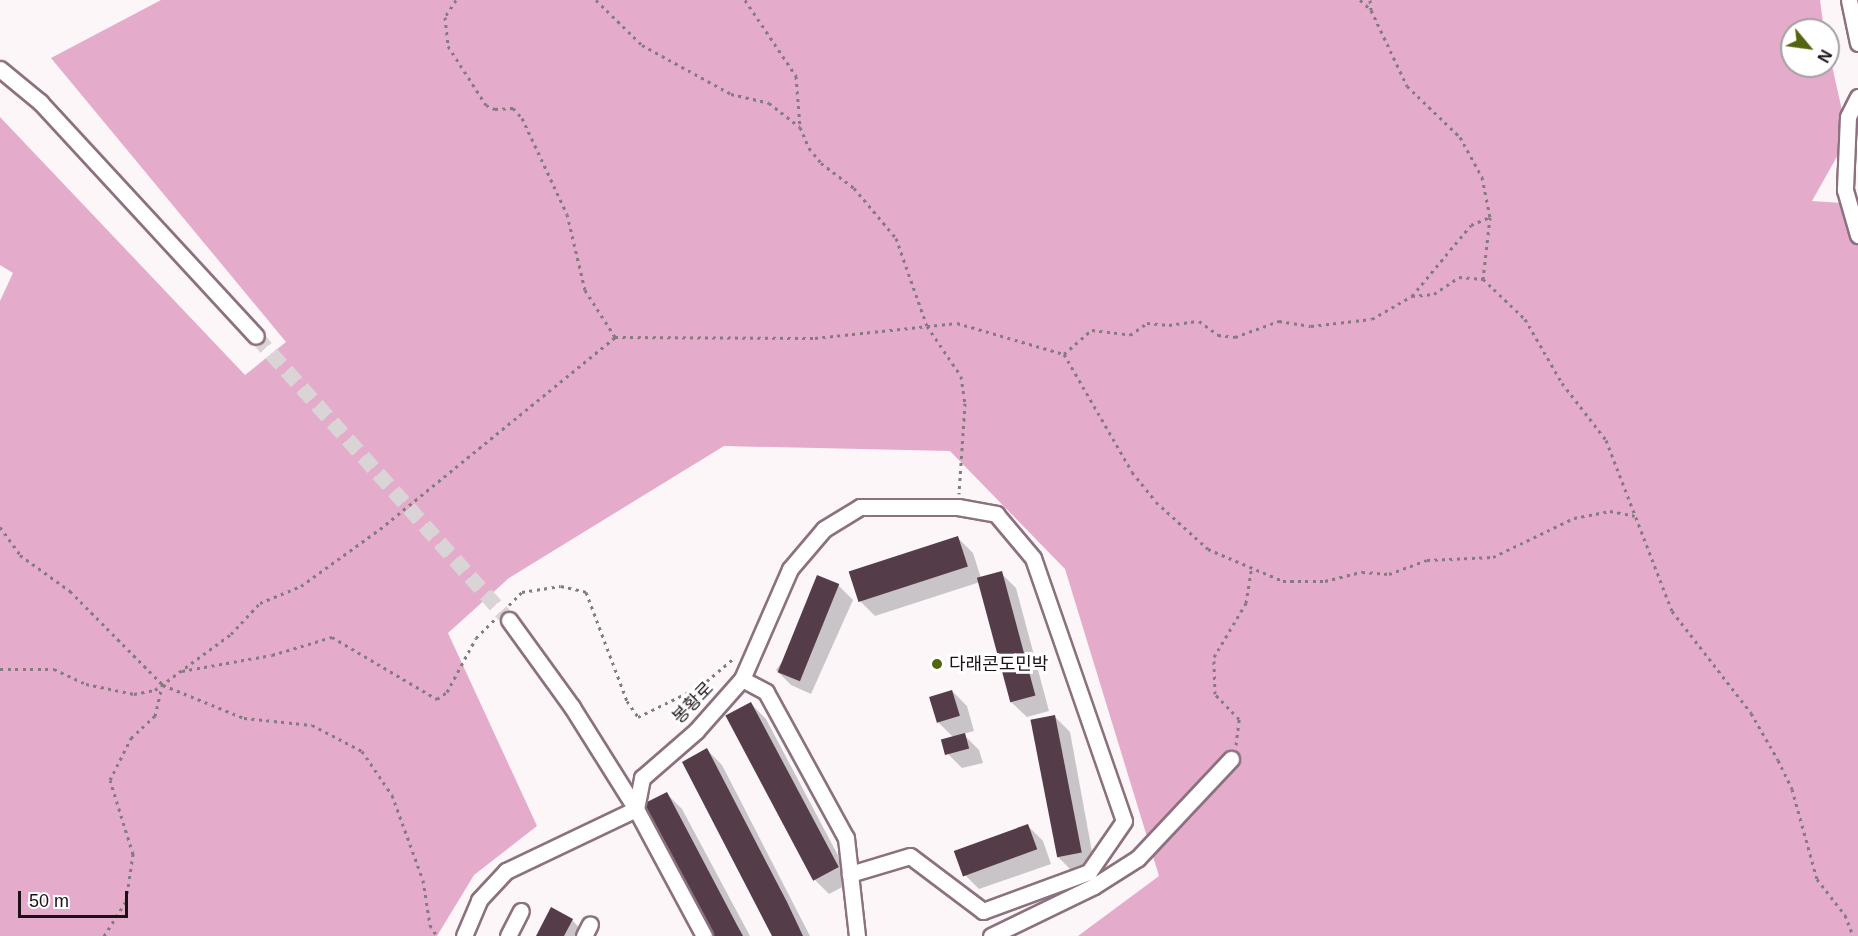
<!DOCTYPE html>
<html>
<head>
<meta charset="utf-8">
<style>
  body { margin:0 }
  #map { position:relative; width:1858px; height:936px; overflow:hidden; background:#fcf6f9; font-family:Arial,"Noto Sans KR",sans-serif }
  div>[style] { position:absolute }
  .forest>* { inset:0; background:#e4acca }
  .shadow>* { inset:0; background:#0003 }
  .building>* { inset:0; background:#543c49; transform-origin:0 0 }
  .minor-tunnel>* { height:15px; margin-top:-7.5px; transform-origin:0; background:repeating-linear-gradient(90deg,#dad4d7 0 15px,transparent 0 23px) }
  .path>* { height:3px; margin-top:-1.5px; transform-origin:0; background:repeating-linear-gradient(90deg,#837b7f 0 3px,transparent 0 7.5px) }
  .roads { filter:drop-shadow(2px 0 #8c717f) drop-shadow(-2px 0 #8c717f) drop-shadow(0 2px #8c717f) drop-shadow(0 -2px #8c717f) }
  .minor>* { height:15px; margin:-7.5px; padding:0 7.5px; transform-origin:7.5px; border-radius:7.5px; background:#fff }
  .dots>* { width:16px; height:16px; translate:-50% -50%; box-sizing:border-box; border:3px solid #fff; border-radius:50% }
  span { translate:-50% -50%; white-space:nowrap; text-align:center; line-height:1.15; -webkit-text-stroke:6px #fff; paint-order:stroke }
  .poi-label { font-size:18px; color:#1b1117 }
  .left { translate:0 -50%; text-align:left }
  .street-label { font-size:18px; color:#1b1117 }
  .north { position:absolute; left:1780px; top:18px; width:60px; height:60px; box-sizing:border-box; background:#fff; border:2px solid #a4a0a2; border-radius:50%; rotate:119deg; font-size:16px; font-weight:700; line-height:24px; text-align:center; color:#1b1117 }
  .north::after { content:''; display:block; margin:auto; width:21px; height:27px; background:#53650e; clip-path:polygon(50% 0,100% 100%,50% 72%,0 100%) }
  .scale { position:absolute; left:18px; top:891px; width:110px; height:27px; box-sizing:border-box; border:3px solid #1b1117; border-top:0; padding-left:8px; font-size:18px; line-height:21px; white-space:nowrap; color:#1b1117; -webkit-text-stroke:4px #fff; paint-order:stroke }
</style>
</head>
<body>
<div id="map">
  <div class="forest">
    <div style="clip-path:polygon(161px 0,1820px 0,1824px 30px,1792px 30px,1792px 66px,1828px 66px,1828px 48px,1848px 137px,1812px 201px,1858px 204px,1858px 936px,1078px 936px,1159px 876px,1065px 569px,950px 451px,724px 446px,509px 578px,448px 633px,537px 826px,474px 875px,437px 936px,0 936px,0 301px,13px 273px,0 265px,0 117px,245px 375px,286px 342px,51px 58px)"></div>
  </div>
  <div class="shadow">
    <div style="clip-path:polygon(958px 538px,973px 553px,981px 578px,1001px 573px,1016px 588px,1049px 711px,1027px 717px,1011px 702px,980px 582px,875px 616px,860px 601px)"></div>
    <div style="clip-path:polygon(838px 585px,853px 600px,811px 694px,791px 685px,776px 670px)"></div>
    <div style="clip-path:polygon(952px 691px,967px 706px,974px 731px,963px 734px,979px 750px,983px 763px,962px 768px,947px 753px,953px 737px,938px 722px)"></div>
    <div style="clip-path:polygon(751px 704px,766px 719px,852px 882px,829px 894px,814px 879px,728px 716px)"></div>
    <div style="clip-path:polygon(1055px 717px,1070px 732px,1095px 868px,1073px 872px,1058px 857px)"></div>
    <div style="clip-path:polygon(707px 750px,722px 765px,810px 936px,774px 936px)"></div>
    <div style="clip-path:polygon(667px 794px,682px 809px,750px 936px,716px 936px)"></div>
    <div style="clip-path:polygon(1028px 826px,1043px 841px,1051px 864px,979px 889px,964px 874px)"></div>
    <div style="clip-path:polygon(572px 920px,587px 936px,538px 936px)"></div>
  </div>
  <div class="building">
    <div style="left:958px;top:536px;width:32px;height:115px;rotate:72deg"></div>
    <div style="left:1002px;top:571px;width:129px;height:26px;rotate:75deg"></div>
    <div style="left:817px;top:575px;width:24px;height:105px;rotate:22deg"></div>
    <div style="left:952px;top:690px;width:27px;height:24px;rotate:73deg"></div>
    <div style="left:751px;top:702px;width:187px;height:29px;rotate:62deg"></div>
    <div style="left:1055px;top:715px;width:140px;height:25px;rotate:79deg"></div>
    <div style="left:965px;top:733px;width:16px;height:25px;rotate:75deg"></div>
    <div style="clip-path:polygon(707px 748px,787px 902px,803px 936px,772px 936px,682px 762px)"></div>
    <div style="clip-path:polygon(667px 792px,737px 925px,743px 936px,714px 936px,646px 807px,647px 802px)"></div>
    <div style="left:1028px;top:824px;width:27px;height:79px;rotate:70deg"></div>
    <div style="clip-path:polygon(551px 907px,573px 919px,564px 936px,536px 936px)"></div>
  </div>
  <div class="minor-tunnel">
    <div style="left:256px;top:336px;width:380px;rotate:48.3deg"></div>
  </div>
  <div class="path">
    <div style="left:456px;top:0;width:20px;rotate:123deg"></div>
    <div style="left:445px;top:17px;width:29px;rotate:84deg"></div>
    <div style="left:448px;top:46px;width:70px;rotate:57.2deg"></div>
    <div style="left:486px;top:105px;width:10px;rotate:24deg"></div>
    <div style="left:495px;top:109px;width:18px;rotate:-3deg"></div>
    <div style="left:513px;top:108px;width:13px;rotate:48deg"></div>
    <div style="left:522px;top:118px;width:106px;rotate:64.9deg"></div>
    <div style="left:567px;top:214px;width:78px;rotate:76.7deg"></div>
    <div style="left:585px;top:290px;width:56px;rotate:57.4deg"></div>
    <div style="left:596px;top:0;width:64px;rotate:44.4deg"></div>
    <div style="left:642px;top:45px;width:102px;rotate:28.8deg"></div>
    <div style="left:731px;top:94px;width:39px;rotate:13deg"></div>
    <div style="left:769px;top:103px;width:39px;rotate:38deg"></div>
    <div style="left:745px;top:0;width:92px;rotate:56.1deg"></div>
    <div style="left:796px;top:76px;width:51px;rotate:85.5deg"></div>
    <div style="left:800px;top:127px;width:23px;rotate:67deg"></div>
    <div style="left:809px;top:148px;width:19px;rotate:51deg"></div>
    <div style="left:821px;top:163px;width:41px;rotate:37.1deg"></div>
    <div style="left:854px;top:188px;width:65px;rotate:50deg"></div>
    <div style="left:896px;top:238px;width:93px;rotate:70.6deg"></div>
    <div style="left:927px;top:326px;width:60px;rotate:55.8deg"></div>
    <div style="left:961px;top:376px;width:27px;rotate:82deg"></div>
    <div style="left:965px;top:403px;width:91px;rotate:93.8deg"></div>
    <div style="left:1360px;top:0;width:13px;rotate:42deg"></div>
    <div style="left:1370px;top:0;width:10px;rotate:84deg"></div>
    <div style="left:1371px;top:10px;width:84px;rotate:64.7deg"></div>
    <div style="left:1407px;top:86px;width:74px;rotate:43.9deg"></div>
    <div style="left:1460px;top:137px;width:46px;rotate:61.2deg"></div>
    <div style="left:1482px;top:177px;width:41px;rotate:78.7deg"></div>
    <div style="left:1490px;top:217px;width:62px;rotate:96.4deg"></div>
    <div style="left:1412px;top:296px;width:22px;rotate:-5deg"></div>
    <div style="left:1434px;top:294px;width:30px;rotate:-34deg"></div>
    <div style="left:1459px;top:277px;width:24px;rotate:5deg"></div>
    <div style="left:1483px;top:279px;width:58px;rotate:43.6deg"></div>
    <div style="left:1525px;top:319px;width:74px;rotate:60deg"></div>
    <div style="left:1562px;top:383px;width:72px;rotate:52.3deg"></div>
    <div style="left:1606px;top:440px;width:183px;rotate:68.9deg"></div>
    <div style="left:1672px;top:611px;width:129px;rotate:52.2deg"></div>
    <div style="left:1751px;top:713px;width:54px;rotate:60.1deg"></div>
    <div style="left:1778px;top:760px;width:32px;rotate:64deg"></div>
    <div style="left:1792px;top:789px;width:93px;rotate:74.5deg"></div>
    <div style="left:1817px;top:879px;width:46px;rotate:52.1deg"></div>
    <div style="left:1845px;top:915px;width:22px;rotate:69deg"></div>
    <div style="left:1064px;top:354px;width:37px;rotate:-41deg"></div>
    <div style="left:1092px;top:330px;width:38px;rotate:7deg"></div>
    <div style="left:1130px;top:335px;width:21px;rotate:-35deg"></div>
    <div style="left:1147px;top:323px;width:22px;rotate:5deg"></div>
    <div style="left:1169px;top:325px;width:30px;rotate:-8deg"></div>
    <div style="left:1199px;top:321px;width:24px;rotate:36deg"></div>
    <div style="left:1218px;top:335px;width:17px;rotate:7deg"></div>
    <div style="left:1235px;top:337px;width:47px;rotate:-20deg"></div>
    <div style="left:1279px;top:321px;width:32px;rotate:9deg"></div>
    <div style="left:1311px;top:326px;width:61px;rotate:-6.5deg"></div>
    <div style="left:1372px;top:319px;width:46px;rotate:-29.9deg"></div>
    <div style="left:1412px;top:296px;width:92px;rotate:-50.3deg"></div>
    <div style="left:1471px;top:225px;width:21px;rotate:-23deg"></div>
    <div style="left:0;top:527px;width:34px;rotate:54deg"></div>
    <div style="left:20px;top:555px;width:62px;rotate:35.8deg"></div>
    <div style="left:70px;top:591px;width:132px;rotate:45.3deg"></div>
    <div style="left:163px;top:685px;width:87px;rotate:22.2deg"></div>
    <div style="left:244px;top:718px;width:68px;rotate:5.9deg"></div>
    <div style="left:312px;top:725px;width:56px;rotate:27.5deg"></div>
    <div style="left:362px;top:751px;width:53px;rotate:55.7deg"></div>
    <div style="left:392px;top:795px;width:90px;rotate:70deg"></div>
    <div style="left:423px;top:880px;width:46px;rotate:81.2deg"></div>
    <div style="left:430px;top:925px;width:13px;rotate:58deg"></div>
    <div style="left:509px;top:605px;width:18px;rotate:-45deg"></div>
    <div style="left:522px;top:592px;width:39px;rotate:-9deg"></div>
    <div style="left:561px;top:586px;width:26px;rotate:13deg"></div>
    <div style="left:586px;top:592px;width:116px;rotate:69.4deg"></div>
    <div style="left:627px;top:701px;width:19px;rotate:55deg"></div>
    <div style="left:638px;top:717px;width:70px;rotate:-26.2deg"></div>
    <div style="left:701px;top:686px;width:42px;rotate:-40.2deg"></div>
    <div style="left:0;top:669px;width:54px"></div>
    <div style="left:54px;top:669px;width:35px;rotate:25deg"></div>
    <div style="left:86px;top:684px;width:49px;rotate:11.8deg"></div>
    <div style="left:134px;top:694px;width:21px;rotate:-11deg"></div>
    <div style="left:155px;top:690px;width:94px;rotate:-36.4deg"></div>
    <div style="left:231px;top:634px;width:42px;rotate:-46.9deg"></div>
    <div style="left:260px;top:603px;width:44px;rotate:-22.5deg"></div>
    <div style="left:301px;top:586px;width:97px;rotate:-35.8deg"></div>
    <div style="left:380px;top:529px;width:303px;rotate:-39.2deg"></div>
    <div style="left:615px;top:337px;width:200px;rotate:0.3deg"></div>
    <div style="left:815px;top:338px;width:143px;rotate:-6deg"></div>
    <div style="left:957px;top:323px;width:111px;rotate:16.2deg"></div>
    <div style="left:1064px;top:354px;width:136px;rotate:60deg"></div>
    <div style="left:1132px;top:472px;width:38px;rotate:51deg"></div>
    <div style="left:1156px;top:502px;width:70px;rotate:42.1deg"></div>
    <div style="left:1208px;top:549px;width:82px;rotate:23.1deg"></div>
    <div style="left:1283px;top:581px;width:42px"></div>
    <div style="left:1325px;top:581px;width:38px;rotate:-14deg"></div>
    <div style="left:1362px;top:572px;width:27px;rotate:4deg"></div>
    <div style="left:1389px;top:574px;width:40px;rotate:-20.2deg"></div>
    <div style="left:1427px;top:560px;width:66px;rotate:-2.6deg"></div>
    <div style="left:1493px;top:557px;width:90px;rotate:-25.7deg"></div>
    <div style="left:1574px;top:518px;width:37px;rotate:-11deg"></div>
    <div style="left:1610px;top:511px;width:25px;rotate:11deg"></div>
    <div style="left:182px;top:671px;width:91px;rotate:-10.1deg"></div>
    <div style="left:272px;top:655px;width:63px;rotate:-16.7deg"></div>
    <div style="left:332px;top:637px;width:122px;rotate:30.6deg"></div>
    <div style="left:437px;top:699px;width:12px;rotate:-35deg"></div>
    <div style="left:447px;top:692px;width:61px;rotate:-61.8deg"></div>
    <div style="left:476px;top:638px;width:28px;rotate:-45deg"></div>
    <div style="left:1236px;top:745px;width:26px;rotate:-83deg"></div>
    <div style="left:1239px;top:719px;width:35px;rotate:-134deg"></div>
    <div style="left:1215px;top:694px;width:37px;rotate:-92deg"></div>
    <div style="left:1214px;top:657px;width:63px;rotate:-59.3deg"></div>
    <div style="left:1246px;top:603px;width:33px;rotate:-81deg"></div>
    <div style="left:104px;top:936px;width:41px;rotate:-57.8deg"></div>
    <div style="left:126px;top:901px;width:48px;rotate:-81.5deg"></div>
    <div style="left:133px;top:854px;width:77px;rotate:-107.3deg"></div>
    <div style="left:110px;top:780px;width:47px;rotate:-63.4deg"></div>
    <div style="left:131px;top:738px;width:33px;rotate:-43deg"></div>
    <div style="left:155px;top:716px;width:31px;rotate:-77deg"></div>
  </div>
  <div class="roads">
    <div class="minor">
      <div style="left:1849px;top:0;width:44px;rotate:78.2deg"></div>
      <div style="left:0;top:69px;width:52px;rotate:39.5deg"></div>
      <div style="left:40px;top:102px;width:318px;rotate:47.3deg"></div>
      <div style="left:1858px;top:97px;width:22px;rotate:117deg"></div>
      <div style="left:1848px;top:117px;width:73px;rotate:92.4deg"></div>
      <div style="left:1845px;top:190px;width:47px;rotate:73.9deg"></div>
      <div style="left:509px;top:620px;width:107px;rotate:54.1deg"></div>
      <div style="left:572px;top:707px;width:120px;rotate:57.9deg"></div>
      <div style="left:636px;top:809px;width:144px;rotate:61.8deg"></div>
      <div style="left:742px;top:679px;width:120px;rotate:-66.4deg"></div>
      <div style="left:790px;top:569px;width:52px;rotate:-49.6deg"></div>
      <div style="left:824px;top:529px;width:42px;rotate:-31.4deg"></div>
      <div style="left:860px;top:507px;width:98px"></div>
      <div style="left:958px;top:507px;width:39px;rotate:10deg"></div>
      <div style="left:996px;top:514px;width:57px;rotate:49.9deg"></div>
      <div style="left:1033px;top:558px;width:278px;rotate:70.9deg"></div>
      <div style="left:1124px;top:821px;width:62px;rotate:124.5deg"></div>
      <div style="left:1089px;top:872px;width:113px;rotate:159.8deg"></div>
      <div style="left:983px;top:911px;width:91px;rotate:-143deg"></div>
      <div style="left:910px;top:856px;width:63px;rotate:163.3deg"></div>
      <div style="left:464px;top:936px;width:39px;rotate:-67deg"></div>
      <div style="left:479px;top:900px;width:40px;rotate:-47deg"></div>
      <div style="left:506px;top:871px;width:144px;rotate:-25.5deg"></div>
      <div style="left:636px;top:809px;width:32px;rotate:-79deg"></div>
      <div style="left:642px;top:778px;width:72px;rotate:-41deg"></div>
      <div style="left:696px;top:731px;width:69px;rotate:-48.5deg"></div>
      <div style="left:742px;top:679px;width:27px;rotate:28deg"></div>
      <div style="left:766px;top:692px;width:166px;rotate:61.3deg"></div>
      <div style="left:846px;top:838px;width:99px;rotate:83.6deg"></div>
      <div style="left:508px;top:936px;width:28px;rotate:-63deg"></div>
      <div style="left:584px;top:936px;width:13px;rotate:-63deg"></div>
      <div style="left:991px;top:936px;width:114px;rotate:-25.9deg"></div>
      <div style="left:1094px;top:886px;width:52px;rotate:-32.5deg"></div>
      <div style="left:1138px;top:858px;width:136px;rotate:-46.8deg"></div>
    </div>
  </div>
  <div class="dots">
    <div style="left:937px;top:664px;background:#53650e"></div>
  </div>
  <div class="poi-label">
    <span class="left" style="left:949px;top:664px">다래콘도민박</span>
  </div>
  <div class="street-label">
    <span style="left:693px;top:703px;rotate:-46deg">봉황로</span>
  </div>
  <div class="north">N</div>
  <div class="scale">50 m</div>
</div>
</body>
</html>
